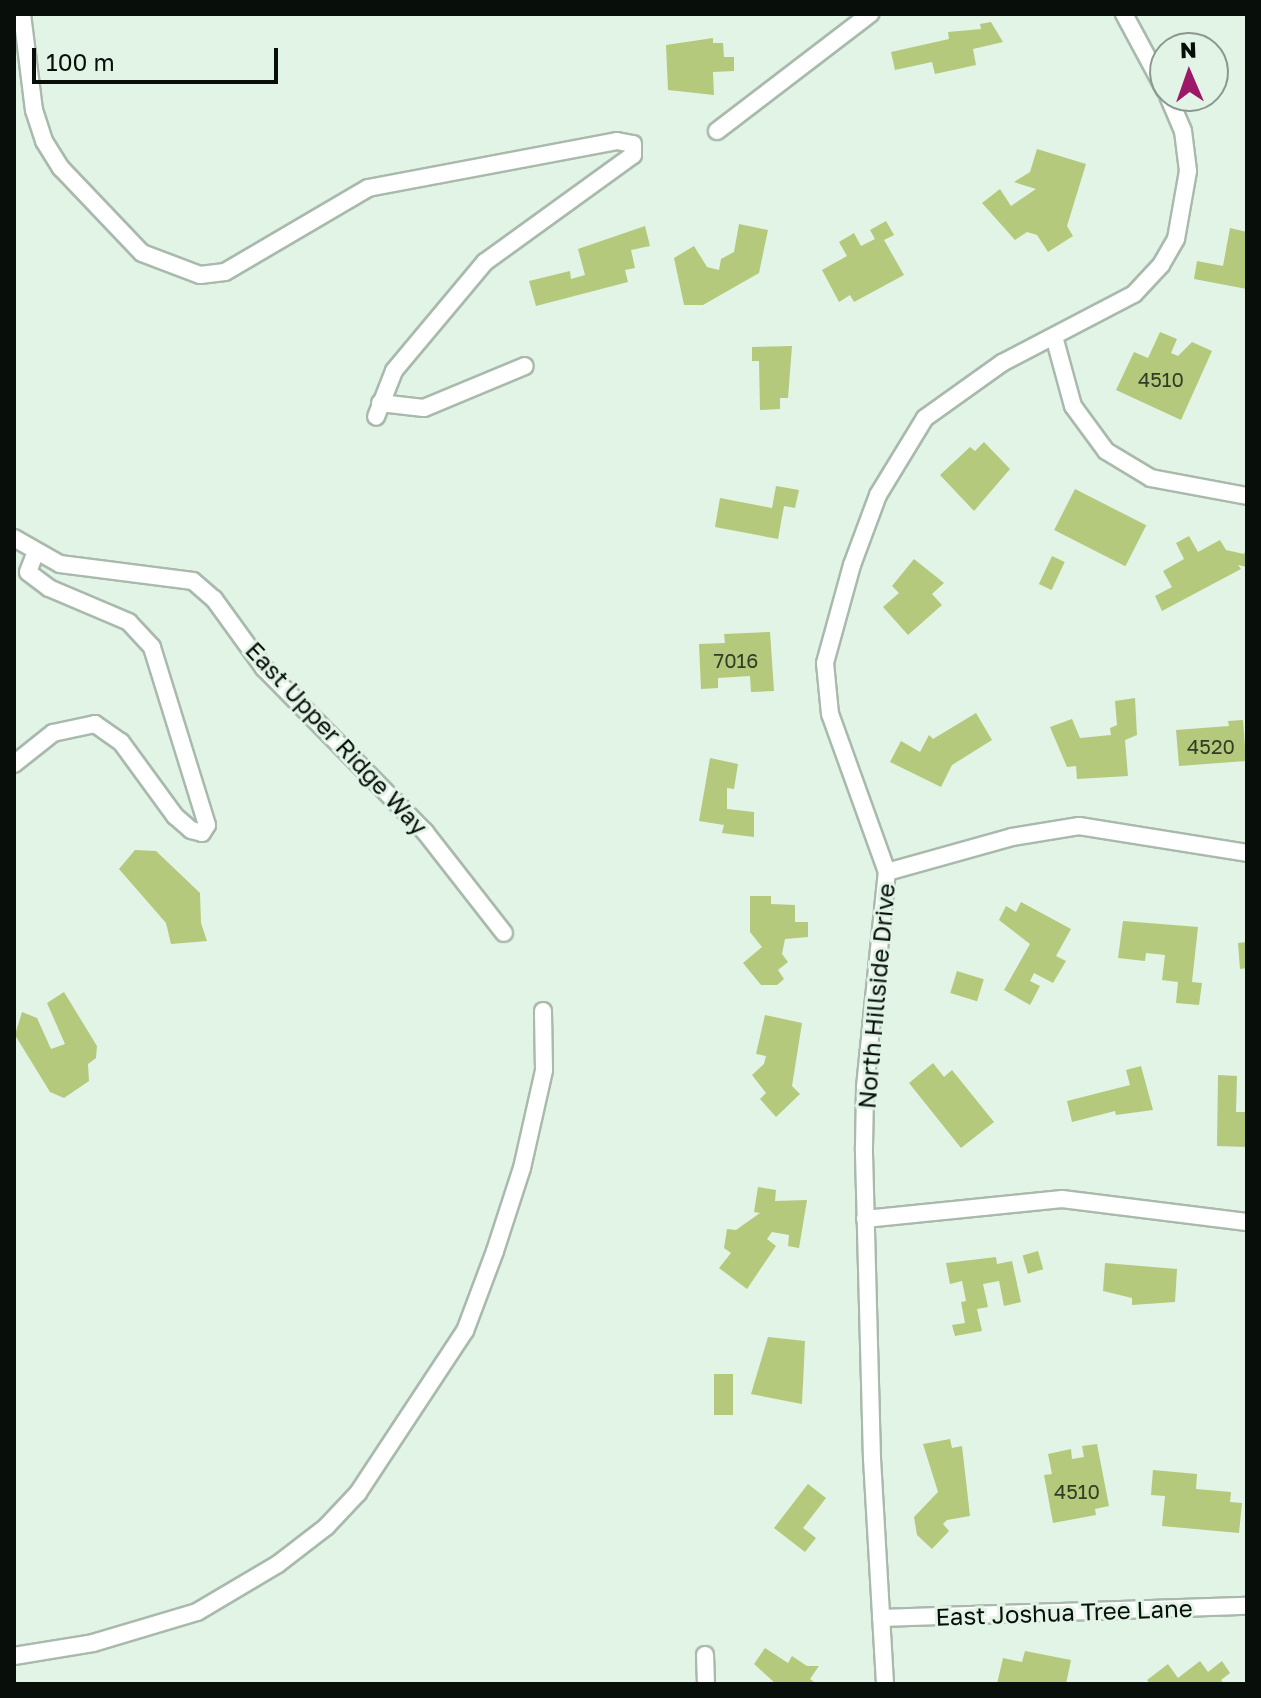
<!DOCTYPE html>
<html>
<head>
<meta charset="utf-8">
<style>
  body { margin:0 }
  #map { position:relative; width:1261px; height:1698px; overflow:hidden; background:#e1f4e6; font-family:"Golos Text",sans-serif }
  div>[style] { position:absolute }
  .building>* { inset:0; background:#b4c97c; transform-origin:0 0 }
  .roads { filter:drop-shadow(2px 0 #a9baad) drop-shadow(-2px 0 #a9baad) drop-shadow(0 2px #a9baad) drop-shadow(0 -2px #a9baad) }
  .street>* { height:16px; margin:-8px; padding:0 8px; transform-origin:8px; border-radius:8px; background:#fff }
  span { translate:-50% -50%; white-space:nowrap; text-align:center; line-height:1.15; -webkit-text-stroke:6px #e1f4e6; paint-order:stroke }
  .number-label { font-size:20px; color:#333d26 }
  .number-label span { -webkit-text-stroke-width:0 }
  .street-label { font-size:24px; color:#080e0a }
  .frame { position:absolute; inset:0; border:16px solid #080e0a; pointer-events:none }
  .north { position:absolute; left:1149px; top:32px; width:80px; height:80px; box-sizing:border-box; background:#e1f4e6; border:2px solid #8a988e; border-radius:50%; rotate:358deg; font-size:22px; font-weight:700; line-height:32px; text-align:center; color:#080e0a }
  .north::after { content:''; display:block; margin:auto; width:28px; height:36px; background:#9e1868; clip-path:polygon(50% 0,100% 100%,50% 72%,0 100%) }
  .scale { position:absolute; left:32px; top:48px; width:246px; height:36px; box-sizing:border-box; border:4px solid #080e0a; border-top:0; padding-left:10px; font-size:24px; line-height:28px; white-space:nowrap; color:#080e0a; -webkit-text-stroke:6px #e1f4e6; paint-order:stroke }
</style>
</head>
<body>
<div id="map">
  <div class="building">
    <div style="clip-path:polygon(991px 22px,1003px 42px,973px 49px,976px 65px,935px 74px,932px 62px,895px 70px,891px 52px,949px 39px,948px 32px,981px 29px,980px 24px)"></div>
    <div style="clip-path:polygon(713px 38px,713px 43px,723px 43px,724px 57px,734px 57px,734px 71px,713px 72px,714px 95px,668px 90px,666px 45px)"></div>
    <div style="clip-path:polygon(1037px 149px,1086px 164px,1067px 226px,1073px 236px,1048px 252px,1037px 235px,1027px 232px,1015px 240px,982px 203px,1000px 189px,1011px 206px,1036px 189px,1014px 182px,1030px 172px)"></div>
    <div style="clip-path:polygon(886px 221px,894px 235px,884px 240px,904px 275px,854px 302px,850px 295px,839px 302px,822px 270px,847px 256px,839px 242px,854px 233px,861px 246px,875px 239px,870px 230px)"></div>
    <div style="clip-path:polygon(739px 224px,768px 230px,759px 273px,703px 305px,684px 305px,674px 258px,694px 246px,707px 267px,719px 270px,721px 259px,734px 252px)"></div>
    <div style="clip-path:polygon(645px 226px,650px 246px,631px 250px,635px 268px,625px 270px,628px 282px,536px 306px,529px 281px,570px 271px,571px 279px,585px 275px,578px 249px)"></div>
    <div style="clip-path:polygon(1230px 228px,1247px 232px,1247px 289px,1194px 279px,1197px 261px,1223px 266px)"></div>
    <div style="clip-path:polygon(1160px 332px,1177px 339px,1171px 353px,1178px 356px,1192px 342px,1212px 351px,1181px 420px,1116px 390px,1134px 352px,1148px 358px)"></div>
    <div style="clip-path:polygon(792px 346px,788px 398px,780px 398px,780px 409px,760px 410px,759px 361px,752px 361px,752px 347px)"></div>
    <div style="clip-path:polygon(984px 442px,1010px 469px,974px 511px,940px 475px,970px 447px,975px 451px)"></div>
    <div style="clip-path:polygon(776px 486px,799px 490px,795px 508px,784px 506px,778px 539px,715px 527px,720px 498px,772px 508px)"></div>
    <div style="left:1075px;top:489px;width:80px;height:46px;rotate:27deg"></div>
    <div style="clip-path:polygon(1189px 536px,1198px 552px,1220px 540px,1226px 550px,1244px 554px,1247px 546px,1247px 567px,1238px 565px,1241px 569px,1162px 611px,1155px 596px,1172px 587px,1163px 571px,1184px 559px,1176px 543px)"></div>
    <div style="left:1052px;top:556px;width:14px;height:31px;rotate:25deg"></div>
    <div style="clip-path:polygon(914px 559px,944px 583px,932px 594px,942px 605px,908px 635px,883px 607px,899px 593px,892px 586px)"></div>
    <div style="clip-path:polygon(770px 632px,774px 691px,751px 692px,750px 676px,718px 678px,718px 688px,701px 689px,699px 644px,725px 643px,724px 634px)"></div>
    <div style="clip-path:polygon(1135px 698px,1137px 735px,1125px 740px,1128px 776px,1077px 779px,1076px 766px,1067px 767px,1050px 727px,1072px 719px,1080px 738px,1111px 735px,1110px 728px,1117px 725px,1115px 701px)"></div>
    <div style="clip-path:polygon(976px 713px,992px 740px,952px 765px,941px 787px,890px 762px,901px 741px,920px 752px,929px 735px,933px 739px)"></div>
    <div style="clip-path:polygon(1243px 720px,1246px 761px,1179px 766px,1176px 730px,1229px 726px,1228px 721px)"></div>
    <div style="clip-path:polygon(710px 758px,738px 764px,734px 789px,727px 788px,727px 809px,754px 812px,754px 837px,722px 833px,724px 825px,699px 821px)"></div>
    <div style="clip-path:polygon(135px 850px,156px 851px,200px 893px,201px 923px,207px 941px,171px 944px,166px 923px,119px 869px)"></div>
    <div style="clip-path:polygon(750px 896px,771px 896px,771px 904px,795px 905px,795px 922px,808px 922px,808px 937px,785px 939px,782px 954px,788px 962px,778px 970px,784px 979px,777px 985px,761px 985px,743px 963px,762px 947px,750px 932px)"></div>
    <div style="clip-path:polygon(1021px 902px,1071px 929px,1056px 956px,1066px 961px,1053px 983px,1034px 973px,1030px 981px,1040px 986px,1030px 1005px,1004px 990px,1030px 944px,999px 920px,1006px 906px,1016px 912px)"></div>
    <div style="clip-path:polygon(1123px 921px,1198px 927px,1192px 982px,1202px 983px,1199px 1005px,1176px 1003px,1178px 982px,1162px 980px,1165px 955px,1146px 953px,1145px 961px,1118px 958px)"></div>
    <div style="clip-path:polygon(1247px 942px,1247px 968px,1240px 969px,1238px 943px)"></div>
    <div style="left:957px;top:971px;width:28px;height:23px;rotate:17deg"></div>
    <div style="clip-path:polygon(64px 992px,97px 1046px,96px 1058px,88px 1064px,89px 1081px,64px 1098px,50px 1092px,15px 1035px,22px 1012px,37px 1018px,51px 1049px,65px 1044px,47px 1003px)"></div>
    <div style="clip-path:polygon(765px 1015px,802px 1023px,792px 1086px,800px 1094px,776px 1117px,760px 1099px,766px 1093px,752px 1075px,764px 1064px,766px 1056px,756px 1054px)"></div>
    <div style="clip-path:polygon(933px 1063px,944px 1077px,952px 1070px,994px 1122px,961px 1148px,909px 1083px)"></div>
    <div style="clip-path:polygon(1141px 1066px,1153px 1110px,1116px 1115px,1115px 1111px,1072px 1122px,1067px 1101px,1130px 1085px,1126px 1070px)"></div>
    <div style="clip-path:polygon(1218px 1075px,1237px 1076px,1236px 1112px,1247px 1112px,1247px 1147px,1217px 1146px)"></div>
    <div style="clip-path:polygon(758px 1187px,776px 1190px,775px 1201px,807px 1200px,799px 1248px,788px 1246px,789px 1235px,772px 1232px,767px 1239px,776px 1246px,747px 1289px,719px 1268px,731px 1253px,724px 1248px,727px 1229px,736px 1230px,760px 1213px,754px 1212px)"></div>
    <div style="left:1038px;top:1251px;width:19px;height:16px;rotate:74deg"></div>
    <div style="clip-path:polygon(996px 1257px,997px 1264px,1012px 1261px,1021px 1302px,1004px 1306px,999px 1281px,983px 1284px,988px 1307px,977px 1309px,982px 1331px,955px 1336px,952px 1325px,965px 1323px,961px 1302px,966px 1301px,962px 1281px,950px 1284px,946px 1263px)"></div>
    <div style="clip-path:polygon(1105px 1263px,1177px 1269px,1175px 1302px,1132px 1305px,1132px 1298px,1103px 1291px)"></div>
    <div style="clip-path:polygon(768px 1337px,805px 1341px,802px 1404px,751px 1394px)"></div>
    <div style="left:714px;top:1374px;width:19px;height:41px"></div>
    <div style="clip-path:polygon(950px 1439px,952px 1448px,962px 1446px,970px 1516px,947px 1520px,943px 1524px,949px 1531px,932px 1549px,917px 1535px,914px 1517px,938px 1492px,923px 1444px)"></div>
    <div style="clip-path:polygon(1097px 1444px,1109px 1506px,1095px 1509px,1096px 1515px,1053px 1523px,1044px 1475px,1052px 1474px,1048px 1454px,1071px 1449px,1072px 1459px,1084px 1457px,1082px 1446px)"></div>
    <div style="clip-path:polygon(1153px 1470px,1197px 1474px,1196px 1489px,1231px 1492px,1230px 1502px,1242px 1503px,1239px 1533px,1162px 1526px,1165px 1496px,1151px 1495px)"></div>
    <div style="clip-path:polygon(808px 1484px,826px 1498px,803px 1528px,816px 1538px,805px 1552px,774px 1528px)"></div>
    <div style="clip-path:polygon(765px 1648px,788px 1663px,792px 1656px,807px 1666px,819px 1666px,810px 1679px,817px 1684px,776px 1684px,754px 1664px)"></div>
    <div style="clip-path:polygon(1025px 1651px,1071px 1660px,1066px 1684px,997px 1684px,1003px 1658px,1022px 1662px)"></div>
    <div style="clip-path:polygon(1200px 1661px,1208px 1672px,1222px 1661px,1230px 1673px,1221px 1680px,1224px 1684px,1150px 1684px,1147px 1680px,1168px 1664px,1178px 1678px)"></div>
  </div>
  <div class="roads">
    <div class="street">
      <div style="left:22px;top:14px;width:97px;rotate:82.9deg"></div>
      <div style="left:34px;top:110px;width:33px;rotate:72deg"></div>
      <div style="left:44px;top:141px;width:32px;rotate:58deg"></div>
      <div style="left:61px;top:168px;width:117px;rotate:46.4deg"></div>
      <div style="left:142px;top:253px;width:62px;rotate:20.8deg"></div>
      <div style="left:200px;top:275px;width:25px;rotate:-7deg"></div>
      <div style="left:225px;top:272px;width:166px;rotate:-30.4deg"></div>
      <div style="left:368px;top:188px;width:253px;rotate:-10.7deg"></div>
      <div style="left:617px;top:141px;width:16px;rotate:11deg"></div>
      <div style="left:633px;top:144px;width:11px;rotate:90deg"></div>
      <div style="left:633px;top:155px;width:183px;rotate:144.1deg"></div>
      <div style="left:485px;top:262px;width:142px;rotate:129.9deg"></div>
      <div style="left:394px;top:371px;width:49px;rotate:111.4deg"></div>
      <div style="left:1124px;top:14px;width:86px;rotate:61.7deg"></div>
      <div style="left:717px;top:131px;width:193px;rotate:-37.4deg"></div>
      <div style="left:1055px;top:340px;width:68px;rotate:74.7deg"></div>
      <div style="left:1073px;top:406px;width:56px;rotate:53.7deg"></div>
      <div style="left:1106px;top:451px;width:52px;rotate:31deg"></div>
      <div style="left:1151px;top:478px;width:98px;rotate:10.6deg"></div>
      <div style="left:380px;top:403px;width:44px;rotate:6.5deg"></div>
      <div style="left:424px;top:408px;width:109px;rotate:-22.6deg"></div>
      <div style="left:14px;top:538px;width:53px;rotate:29.5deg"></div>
      <div style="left:60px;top:564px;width:134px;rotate:7.3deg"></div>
      <div style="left:193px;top:581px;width:28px;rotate:41deg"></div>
      <div style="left:214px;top:599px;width:85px;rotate:54.1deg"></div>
      <div style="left:264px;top:668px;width:230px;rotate:45.5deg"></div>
      <div style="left:425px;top:832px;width:128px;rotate:52deg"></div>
      <div style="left:14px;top:764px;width:50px;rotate:-38.5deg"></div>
      <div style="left:53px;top:733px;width:43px;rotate:-12.1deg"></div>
      <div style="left:95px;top:724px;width:32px;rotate:35deg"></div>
      <div style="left:121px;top:742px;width:92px;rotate:53.9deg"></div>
      <div style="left:175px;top:816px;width:21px;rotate:41deg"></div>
      <div style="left:191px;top:830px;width:11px;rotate:15deg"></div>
      <div style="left:202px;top:833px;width:9px;rotate:-58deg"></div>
      <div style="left:207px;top:825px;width:186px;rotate:-107.2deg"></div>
      <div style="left:152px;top:647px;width:34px;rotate:-133deg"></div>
      <div style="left:129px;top:622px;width:87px;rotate:-157deg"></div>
      <div style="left:49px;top:588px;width:26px;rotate:-143deg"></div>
      <div style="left:28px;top:572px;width:19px;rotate:-69deg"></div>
      <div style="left:887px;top:872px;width:130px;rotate:-15.6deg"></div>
      <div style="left:1012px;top:837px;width:68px;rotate:-9.3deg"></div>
      <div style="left:1079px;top:826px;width:170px;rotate:9.1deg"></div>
      <div style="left:865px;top:1219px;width:198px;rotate:-5.8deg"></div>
      <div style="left:1062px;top:1199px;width:186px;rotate:7.1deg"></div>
      <div style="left:881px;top:1618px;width:366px;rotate:-1.9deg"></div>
      <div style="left:705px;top:1655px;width:29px;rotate:88deg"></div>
      <div style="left:14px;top:1656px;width:80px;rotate:-9.3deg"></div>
      <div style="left:93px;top:1643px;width:109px;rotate:-16.6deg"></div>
      <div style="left:197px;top:1612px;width:94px;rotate:-30.7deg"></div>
      <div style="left:278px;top:1564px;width:61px;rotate:-37.6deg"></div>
      <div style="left:326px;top:1527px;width:47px;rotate:-46.7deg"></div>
      <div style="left:358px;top:1493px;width:194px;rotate:-56.6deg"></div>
      <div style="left:465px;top:1331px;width:85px;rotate:-69.4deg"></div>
      <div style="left:495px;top:1251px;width:87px;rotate:-72deg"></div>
      <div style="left:522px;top:1168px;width:100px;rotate:-77.3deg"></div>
      <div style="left:544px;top:1070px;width:59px;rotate:-91deg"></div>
      <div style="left:885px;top:1684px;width:225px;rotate:-93.3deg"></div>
      <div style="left:872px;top:1459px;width:312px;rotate:-91.5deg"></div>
      <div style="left:864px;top:1147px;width:60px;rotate:-89deg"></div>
      <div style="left:865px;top:1087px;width:216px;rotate:-84.2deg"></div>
      <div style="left:887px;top:872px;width:168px;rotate:-109.8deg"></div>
      <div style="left:830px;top:714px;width:51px;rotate:-95.6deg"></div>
      <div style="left:825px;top:663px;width:102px;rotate:-74.6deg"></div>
      <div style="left:852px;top:565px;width:75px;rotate:-69.6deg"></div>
      <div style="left:878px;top:495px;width:90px;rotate:-58.6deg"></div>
      <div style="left:925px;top:418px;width:95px;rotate:-35.5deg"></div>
      <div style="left:1002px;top:363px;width:149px;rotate:-27.6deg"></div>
      <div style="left:1134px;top:294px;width:40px;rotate:-47deg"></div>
      <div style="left:1161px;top:265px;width:30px;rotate:-60deg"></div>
      <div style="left:1176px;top:239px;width:69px;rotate:-80deg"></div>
      <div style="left:1188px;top:171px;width:40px;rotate:-97.1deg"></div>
      <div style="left:1183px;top:131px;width:38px;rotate:-113deg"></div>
    </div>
  </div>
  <div class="number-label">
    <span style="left:1161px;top:379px">4510</span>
    <span style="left:736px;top:660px">7016</span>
    <span style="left:1211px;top:746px">4520</span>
    <span style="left:1077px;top:1491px">4510</span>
  </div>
  <div class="street-label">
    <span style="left:337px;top:738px;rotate:47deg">East Upper Ridge Way</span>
    <span style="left:876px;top:996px;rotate:-85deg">North Hillside Drive</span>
    <span style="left:1064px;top:1612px;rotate:-2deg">East Joshua Tree Lane</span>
  </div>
  <div class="frame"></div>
  <div class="north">N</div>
  <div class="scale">100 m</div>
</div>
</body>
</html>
